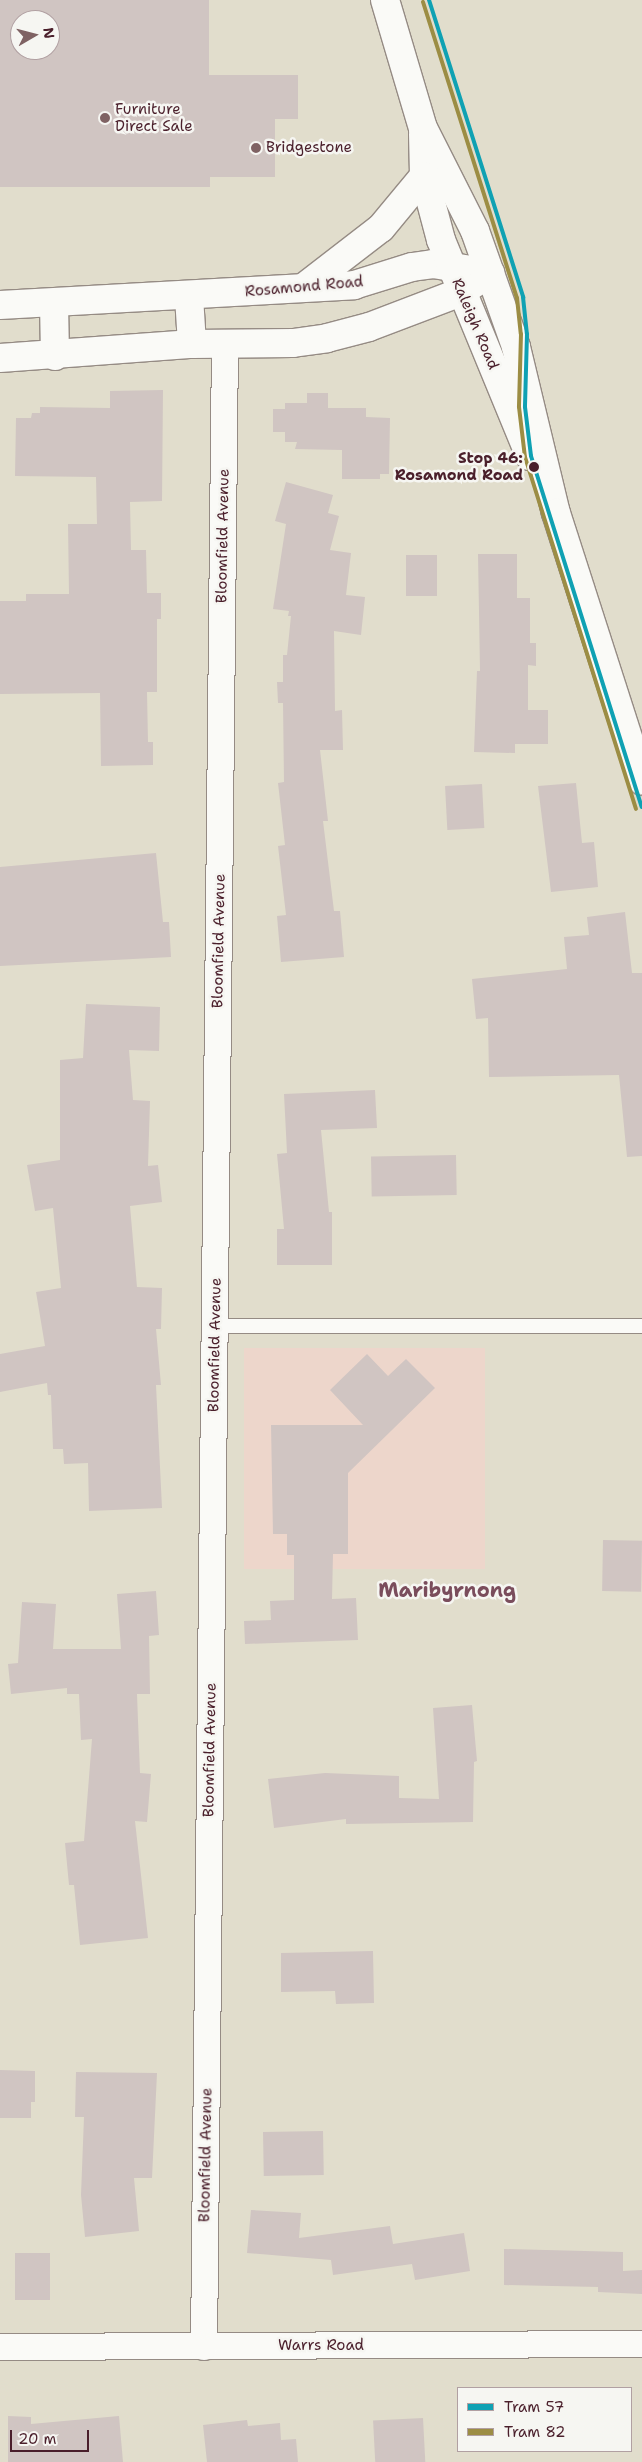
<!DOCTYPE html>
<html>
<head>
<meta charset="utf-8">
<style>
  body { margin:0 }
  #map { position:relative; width:642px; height:2462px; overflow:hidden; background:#e1ddcc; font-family:"Shantell Sans",sans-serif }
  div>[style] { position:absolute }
  .built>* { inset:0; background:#edd6cb; transform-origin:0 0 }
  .building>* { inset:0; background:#d0c5c2; transform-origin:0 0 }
  .roads { filter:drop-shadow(1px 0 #958b84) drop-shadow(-1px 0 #958b84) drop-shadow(0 1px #958b84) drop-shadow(0 -1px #958b84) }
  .service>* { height:14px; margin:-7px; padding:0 7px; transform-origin:7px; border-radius:7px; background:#fafaf7 }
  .minor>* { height:26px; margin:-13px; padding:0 13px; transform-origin:13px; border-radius:13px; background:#fafaf7 }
  .tertiary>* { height:28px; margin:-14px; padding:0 14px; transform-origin:14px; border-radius:14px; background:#fafaf7 }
  .primary>* { height:28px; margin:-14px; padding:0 14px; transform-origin:14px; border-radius:14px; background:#fafaf7 }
  .tram-1>* { height:4px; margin:-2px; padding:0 2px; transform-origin:2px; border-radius:2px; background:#0fa1b3 }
  .tram-2>* { height:4px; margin:-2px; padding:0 2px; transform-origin:2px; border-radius:2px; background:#9c8d44 }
  .dots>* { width:14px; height:14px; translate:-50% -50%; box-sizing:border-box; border:2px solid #f6f6f2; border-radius:50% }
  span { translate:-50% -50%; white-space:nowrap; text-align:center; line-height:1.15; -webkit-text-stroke:5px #f6f6f2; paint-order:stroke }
  .poi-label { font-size:15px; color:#4a1f2b }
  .left { translate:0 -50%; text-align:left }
  .street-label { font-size:15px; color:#4a1f2b }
  .stop-label { font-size:15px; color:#4a1f2b; font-weight:700 }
  .right { translate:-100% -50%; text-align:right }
  .district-label { font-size:20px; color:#7a4d5c; font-weight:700 }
  .legend { position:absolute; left:457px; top:2387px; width:175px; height:65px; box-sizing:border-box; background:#f6f6f2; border:1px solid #b1a0a2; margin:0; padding:6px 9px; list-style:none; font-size:15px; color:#4a1f2b }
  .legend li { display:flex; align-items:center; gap:10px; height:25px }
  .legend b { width:25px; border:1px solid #b1a0a2 }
  .north { position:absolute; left:10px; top:10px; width:50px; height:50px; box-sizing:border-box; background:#f6f6f2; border:1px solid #b1a0a2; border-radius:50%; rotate:82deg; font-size:14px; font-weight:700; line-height:20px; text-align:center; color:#4a1f2b }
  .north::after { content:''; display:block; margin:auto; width:18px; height:22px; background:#7f6263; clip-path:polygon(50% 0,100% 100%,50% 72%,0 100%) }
  .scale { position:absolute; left:10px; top:2430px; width:79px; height:22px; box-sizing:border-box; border:2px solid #4a1f2b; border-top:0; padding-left:6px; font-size:15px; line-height:18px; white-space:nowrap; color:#4a1f2b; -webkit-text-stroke:4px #f6f6f2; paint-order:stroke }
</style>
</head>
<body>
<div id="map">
  <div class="built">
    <div style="left:244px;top:1348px;width:241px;height:221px"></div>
  </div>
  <div class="building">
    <div style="clip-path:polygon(evenodd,0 0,209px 0,209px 75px,298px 75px,298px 119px,275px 119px,275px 177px,210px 177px,210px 187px,0 187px,0 0,20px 20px,50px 20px,50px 50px,20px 50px,20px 20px)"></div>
    <div style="clip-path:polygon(163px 390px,162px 501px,130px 502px,131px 550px,146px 550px,147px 593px,161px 593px,161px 619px,157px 619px,157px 692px,147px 692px,148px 742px,153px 742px,153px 765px,101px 766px,100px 693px,0 694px,0 601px,26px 601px,26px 594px,69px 594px,68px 524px,97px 524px,96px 477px,15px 476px,16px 418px,31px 418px,32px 413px,40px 413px,40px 407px,110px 408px,110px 391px)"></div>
    <div style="clip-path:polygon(307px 393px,328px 393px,328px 408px,366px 408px,366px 417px,390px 418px,389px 474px,380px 474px,380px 479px,342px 479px,342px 450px,295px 449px,297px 442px,285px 442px,285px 432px,273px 432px,273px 409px,285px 409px,285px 403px,307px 403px)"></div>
    <div style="clip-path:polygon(286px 482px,333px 495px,328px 513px,339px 516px,330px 550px,351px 553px,346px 595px,365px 597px,361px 635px,334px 631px,335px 711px,342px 710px,343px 750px,320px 750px,328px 821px,323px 821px,334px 911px,340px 911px,344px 957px,281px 962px,277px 916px,286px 915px,278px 846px,285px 845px,278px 783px,284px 782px,283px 703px,278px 703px,277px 682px,283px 682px,283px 655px,287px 655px,291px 616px,288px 616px,289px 611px,273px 609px,286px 524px,275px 521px)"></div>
    <div style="clip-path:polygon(478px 554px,517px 554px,517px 598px,530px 598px,530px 643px,536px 643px,536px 666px,528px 665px,528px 710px,548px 710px,548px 744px,515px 744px,515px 753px,474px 752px,477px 671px,480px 671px)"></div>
    <div style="left:406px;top:555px;width:31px;height:41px"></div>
    <div style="clip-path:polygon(576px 783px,582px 843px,594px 842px,598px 887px,551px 892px,538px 786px)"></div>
    <div style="left:482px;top:784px;width:44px;height:37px;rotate:87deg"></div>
    <div style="clip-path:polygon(156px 853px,163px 922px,169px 922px,171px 957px,0 966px,0 867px)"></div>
    <div style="clip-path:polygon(625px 912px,632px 973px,642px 973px,642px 1156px,627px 1157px,619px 1075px,489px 1077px,488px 1018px,476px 1019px,472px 979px,567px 969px,564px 937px,589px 935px,587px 917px)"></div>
    <div style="clip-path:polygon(86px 1004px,160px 1007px,159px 1051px,129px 1050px,133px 1100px,150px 1101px,148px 1166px,158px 1165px,162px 1202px,130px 1206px,137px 1287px,162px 1288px,161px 1329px,156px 1329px,161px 1385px,156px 1385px,162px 1508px,89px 1511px,88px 1463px,64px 1464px,63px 1449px,53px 1449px,51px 1395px,48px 1395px,47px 1383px,0 1392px,0 1354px,45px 1346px,36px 1292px,61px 1288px,53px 1208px,35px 1211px,27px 1165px,60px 1160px,60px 1060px,83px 1058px)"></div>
    <div style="clip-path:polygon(375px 1090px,377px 1128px,321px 1130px,329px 1212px,332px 1212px,332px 1265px,277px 1265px,277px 1229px,284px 1229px,277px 1154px,287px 1153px,284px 1094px)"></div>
    <div style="left:456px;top:1155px;width:40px;height:85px;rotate:89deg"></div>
    <div style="clip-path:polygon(367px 1354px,388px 1376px,406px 1359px,435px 1388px,348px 1473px,348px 1554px,333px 1554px,332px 1599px,356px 1598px,358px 1640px,245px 1644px,244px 1621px,271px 1620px,270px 1601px,294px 1600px,294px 1555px,287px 1555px,287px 1534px,273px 1534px,271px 1425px,363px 1425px,330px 1390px)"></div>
    <div style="left:603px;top:1540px;width:39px;height:51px;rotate:1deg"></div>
    <div style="clip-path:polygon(156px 1591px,159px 1635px,149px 1636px,150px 1694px,137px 1694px,140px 1773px,151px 1774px,147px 1822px,135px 1821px,148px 1938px,80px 1945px,74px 1885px,69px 1885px,65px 1843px,84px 1841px,92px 1739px,81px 1740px,79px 1694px,67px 1694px,67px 1688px,11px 1694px,8px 1664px,18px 1663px,22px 1602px,56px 1604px,53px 1649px,121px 1649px,117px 1594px)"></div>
    <div style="clip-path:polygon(472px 1705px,477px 1761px,474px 1762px,473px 1822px,346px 1824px,346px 1819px,274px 1828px,268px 1779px,325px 1773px,399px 1776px,399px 1798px,439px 1799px,433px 1708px)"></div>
    <div style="clip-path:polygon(373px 1951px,374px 2003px,336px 2004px,335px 1991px,281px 1992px,281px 1953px)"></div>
    <div style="clip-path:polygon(0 2070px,35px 2071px,35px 2102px,31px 2102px,31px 2118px,0 2118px)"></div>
    <div style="clip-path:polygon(76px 2072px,157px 2073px,152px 2178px,134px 2178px,139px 2231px,85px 2237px,81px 2195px,84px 2117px,75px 2117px)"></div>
    <div style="left:323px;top:2131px;width:44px;height:60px;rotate:89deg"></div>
    <div style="clip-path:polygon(251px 2210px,301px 2213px,299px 2238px,390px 2226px,393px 2244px,464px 2233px,470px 2271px,415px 2280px,412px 2264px,333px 2275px,331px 2260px,247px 2253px)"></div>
    <div style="clip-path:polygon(504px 2249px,623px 2252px,623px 2271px,642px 2270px,642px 2294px,598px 2292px,598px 2287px,504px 2285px)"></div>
    <div style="left:15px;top:2253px;width:35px;height:47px"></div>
    <div style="clip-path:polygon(8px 2416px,31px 2417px,31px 2424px,119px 2416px,123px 2462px,8px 2462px)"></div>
    <div style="left:423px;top:2418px;width:44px;height:50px;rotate:87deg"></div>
    <div style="clip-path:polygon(247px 2420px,248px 2426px,280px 2423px,281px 2440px,296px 2439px,298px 2462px,207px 2462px,203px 2425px)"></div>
  </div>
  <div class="roads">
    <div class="service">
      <div style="left:215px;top:1326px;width:427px"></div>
    </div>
    <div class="minor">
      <div style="left:0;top:2347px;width:642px;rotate:-0.27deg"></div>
      <div style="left:204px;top:2347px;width:2003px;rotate:-89.4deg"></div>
    </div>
    <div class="tertiary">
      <div style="left:303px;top:288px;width:98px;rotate:-37.6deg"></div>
      <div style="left:381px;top:228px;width:67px;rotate:-50.4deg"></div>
      <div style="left:189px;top:297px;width:47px;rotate:86.3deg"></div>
      <div style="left:54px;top:303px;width:53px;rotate:88.9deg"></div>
      <div style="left:0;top:305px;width:355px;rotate:-3.2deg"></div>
      <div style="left:354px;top:285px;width:61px;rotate:-17.2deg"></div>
      <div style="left:412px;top:267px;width:21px;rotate:-8deg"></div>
      <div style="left:433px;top:264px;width:39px;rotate:9deg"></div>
      <div style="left:0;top:358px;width:193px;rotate:-4.2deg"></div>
      <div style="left:192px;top:344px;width:101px;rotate:-0.6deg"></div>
      <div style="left:293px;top:343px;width:34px;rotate:-8deg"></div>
      <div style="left:327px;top:338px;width:43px;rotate:-14.7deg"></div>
      <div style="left:369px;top:327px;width:98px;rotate:-20.8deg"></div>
      <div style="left:461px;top:292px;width:35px;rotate:-33deg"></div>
    </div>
    <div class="primary">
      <div style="left:385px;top:0;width:134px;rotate:73.5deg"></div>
      <div style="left:423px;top:128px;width:115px;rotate:63.2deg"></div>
      <div style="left:475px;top:231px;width:123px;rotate:70.5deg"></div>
      <div style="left:516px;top:347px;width:171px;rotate:76.5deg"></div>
      <div style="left:556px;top:513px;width:281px;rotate:72.2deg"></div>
      <div style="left:423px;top:134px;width:42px;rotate:88.6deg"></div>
      <div style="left:424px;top:176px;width:66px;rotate:75.1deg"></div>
      <div style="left:441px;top:240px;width:234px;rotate:67.6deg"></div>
    </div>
  </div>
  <div class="tram-1">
    <div style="left:429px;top:0;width:312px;rotate:72.4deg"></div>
    <div style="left:523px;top:297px;width:37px;rotate:84deg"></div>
    <div style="left:527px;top:334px;width:73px;rotate:91.6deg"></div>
    <div style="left:525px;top:407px;width:49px;rotate:83deg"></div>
    <div style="left:531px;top:456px;width:368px;rotate:72.5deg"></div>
  </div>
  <div class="tram-2">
    <div style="left:423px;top:2px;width:311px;rotate:72.4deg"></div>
    <div style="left:517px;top:298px;width:36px;rotate:84deg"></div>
    <div style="left:521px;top:334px;width:73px;rotate:91.6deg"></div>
    <div style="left:519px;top:407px;width:50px;rotate:83.2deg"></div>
    <div style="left:525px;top:457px;width:369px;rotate:72.5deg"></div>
  </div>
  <div class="dots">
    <div style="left:105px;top:118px;background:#7f6263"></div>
    <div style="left:256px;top:148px;background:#7f6263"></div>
    <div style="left:534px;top:467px;background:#4a1f2b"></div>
  </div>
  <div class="poi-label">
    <span class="left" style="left:115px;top:118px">Furniture<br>Direct Sale</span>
    <span class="left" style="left:266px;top:148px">Bridgestone</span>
  </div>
  <div class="street-label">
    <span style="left:304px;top:287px;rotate:-5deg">Rosamond Road</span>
    <span style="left:475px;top:324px;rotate:67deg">Raleigh Road</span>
    <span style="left:223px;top:536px;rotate:-89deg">Bloomfield Avenue</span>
    <span style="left:219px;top:941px;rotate:-89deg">Bloomfield Avenue</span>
    <span style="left:215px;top:1345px;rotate:-89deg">Bloomfield Avenue</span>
    <span style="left:210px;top:1750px;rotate:-89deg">Bloomfield Avenue</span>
    <span style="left:206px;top:2155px;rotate:-89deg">Bloomfield Avenue</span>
    <span style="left:321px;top:2346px">Warrs Road</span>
  </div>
  <div class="stop-label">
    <span class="right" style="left:523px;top:467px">Stop 46:<br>Rosamond Road</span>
  </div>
  <div class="district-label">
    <span style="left:447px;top:1590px">Maribyrnong</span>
  </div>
  <ul class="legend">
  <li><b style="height:6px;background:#0fa1b3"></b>Tram 57</li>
  <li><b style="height:6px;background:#9c8d44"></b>Tram 82</li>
  </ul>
  <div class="north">N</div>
  <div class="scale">20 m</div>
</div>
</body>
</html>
